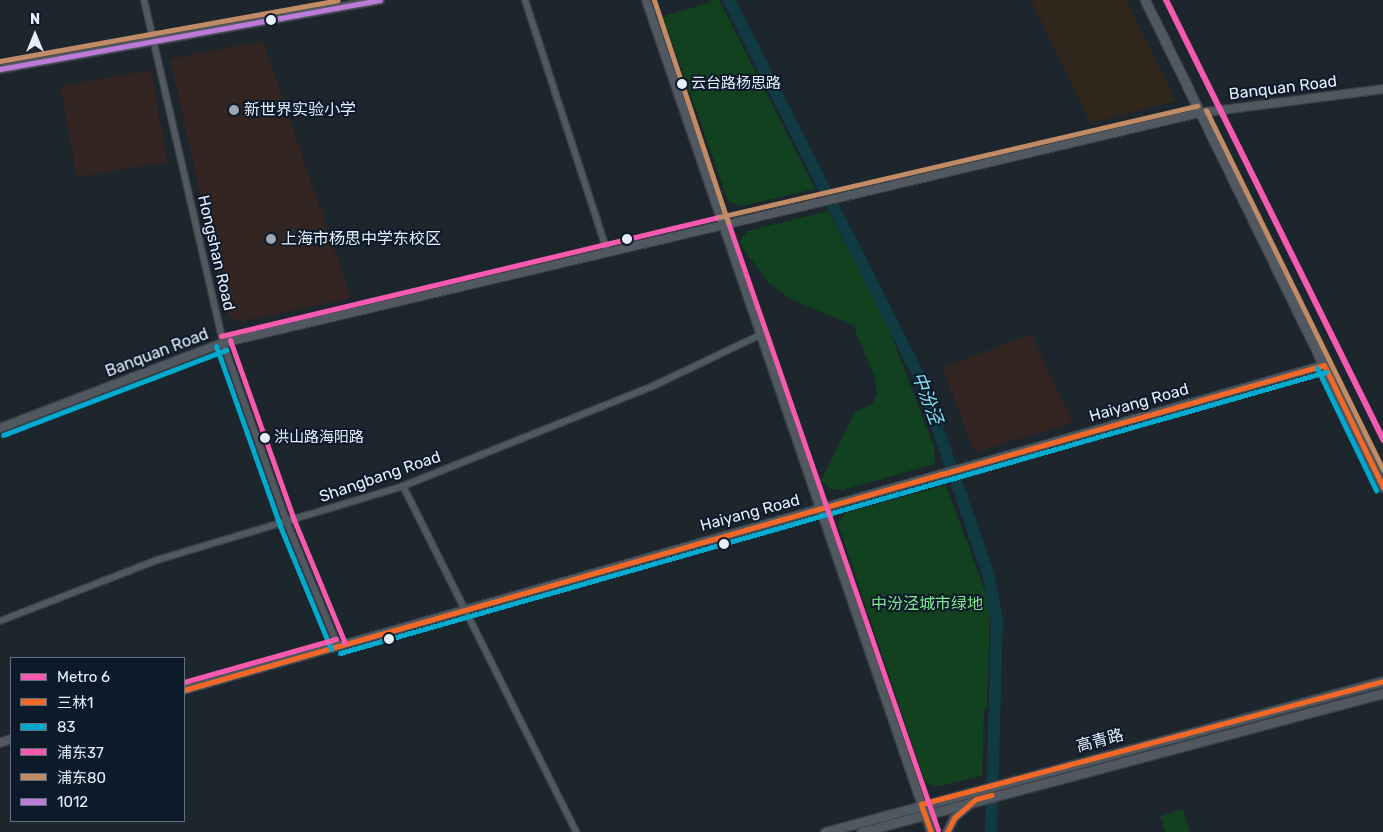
<!DOCTYPE html>
<html>
<head>
<meta charset="utf-8">
<style>
  body { margin:0 }
  #map { position:relative; width:1383px; height:832px; overflow:hidden; background:#1d252d; font-family:Rubik,"Noto Sans SC",sans-serif }
  div>[style] { position:absolute }
  .commercial>* { inset:0; background:#30281c }
  .education>* { inset:0; background:#332521; transform-origin:0 0 }
  .green>* { inset:0; background:#11411e }
  .river>* { height:12px; margin:-6px; padding:0 6px; transform-origin:6px; border-radius:6px; background:#103b42 }
  .roads { filter:drop-shadow(1px 0 #393f46) drop-shadow(-1px 0 #393f46) drop-shadow(0 1px #393f46) drop-shadow(0 -1px #393f46) }
  .minor>* { height:6px; margin:-3px; padding:0 3px; transform-origin:3px; border-radius:3px; background:#52585f }
  .tertiary>* { height:8px; margin:-4px; padding:0 4px; transform-origin:4px; border-radius:4px; background:#52585f }
  .secondary>* { height:9px; margin:-4.5px; padding:0 4.5px; transform-origin:4.5px; border-radius:4.5px; background:#52585f }
  .bus-1>* { height:5px; margin:-2.5px; padding:0 2.5px; transform-origin:2.5px; border-radius:2.5px; background:#f36827 }
  .bus-2>* { height:5px; margin:-2.5px; padding:0 2.5px; transform-origin:2.5px; border-radius:2.5px; background:#00a9ce }
  .bus-3>* { height:5px; margin:-2.5px; padding:0 2.5px; transform-origin:2.5px; border-radius:2.5px; background:#f75aaf }
  .bus-4>* { height:5px; margin:-2.5px; padding:0 2.5px; transform-origin:2.5px; border-radius:2.5px; background:#c18c65 }
  .bus-5>* { height:5px; margin:-2.5px; padding:0 2.5px; transform-origin:2.5px; border-radius:2.5px; background:#bd7bd9 }
  .metro-1>* { height:6px; margin:-3px; padding:0 3px; transform-origin:3px; border-radius:3px; background:#f45ab0 }
  .dots>* { width:14px; height:14px; translate:-50% -50%; box-sizing:border-box; border:2px solid #0d1a2a; border-radius:50% }
  span { translate:-50% -50%; white-space:nowrap; text-align:center; line-height:1.15; -webkit-text-stroke:4px #0d1a2a; paint-order:stroke }
  .bus-label { font-size:15px; color:#e5eefa }
  .left { translate:0 -50%; text-align:left }
  .street-label { font-size:16px; color:#e5eefa }
  .poi-label { font-size:16px; color:#e5eefa }
  .park-label { font-size:16px; color:#82e892 }
  .water-label { font-size:18px; color:#87e5f5; font-style:italic }
  .legend { position:absolute; left:10px; top:657px; width:175px; height:165px; box-sizing:border-box; background:#0d1a2a; border:1px solid #636f7d; margin:0; padding:6px 9px; list-style:none; font-size:15px; color:#e5eefa }
  .legend li { display:flex; align-items:center; gap:10px; height:25px }
  .legend b { width:25px; border:1px solid #636f7d }
  .north { position:absolute; left:10px; top:10px; width:50px; height:50px; -webkit-text-stroke:4px #0d1a2a; paint-order:stroke; rotate:0deg; font-size:14px; font-weight:700; line-height:20px; text-align:center; color:#e5eefa }
  .north::after { content:''; display:block; margin:auto; width:18px; height:22px; background:#e5eefa; clip-path:polygon(50% 0,100% 100%,50% 72%,0 100%) }
</style>
</head>
<body>
<div id="map">
  <div class="commercial">
    <div style="clip-path:polygon(1031px 0,1126px 0,1176px 101px,1090px 123px)"></div>
  </div>
  <div class="education">
    <div style="clip-path:polygon(263px 41px,351px 298px,243px 321px,234px 320px,227px 313px,170px 59px)"></div>
    <div style="left:151px;top:70px;width:93px;height:92px;rotate:80deg"></div>
    <div style="clip-path:polygon(1031px 334px,1073px 423px,974px 452px,943px 368px)"></div>
  </div>
  <div class="green">
    <div style="clip-path:polygon(709px 0,719px 0,815px 189px,741px 206px,728px 201px,663px 16px,709px 3px)"></div>
    <div style="clip-path:polygon(828px 211px,888px 327px,934px 447px,935px 464px,843px 490px,830px 488px,821px 480px,855px 412px,872px 404px,877px 394px,875px 378px,853px 325px,790px 299px,768px 282px,739px 243px,747px 231px)"></div>
    <div style="clip-path:polygon(946px 485px,988px 599px,990px 617px,987px 709px,984px 709px,982px 776px,935px 787px,925px 782px,838px 524px,845px 513px)"></div>
    <div style="clip-path:polygon(1183px 809px,1190px 832px,1165px 832px,1160px 816px)"></div>
  </div>
  <div class="river">
    <div style="left:729px;top:0;width:426px;rotate:63.2deg"></div>
    <div style="left:921px;top:380px;width:204px;rotate:70.9deg"></div>
    <div style="left:988px;top:573px;width:48px;rotate:79.2deg"></div>
    <div style="left:997px;top:620px;width:212px;rotate:91.6deg"></div>
  </div>
  <div class="roads">
    <div class="minor">
      <div style="left:144px;top:0;width:352px;rotate:77deg"></div>
      <div style="left:223px;top:343px;width:191px;rotate:70.4deg"></div>
      <div style="left:287px;top:523px;width:133px;rotate:67.5deg"></div>
      <div style="left:525px;top:0;width:264px;rotate:71.9deg"></div>
      <div style="left:403px;top:486px;width:387px;rotate:63.4deg"></div>
      <div style="left:0;top:621px;width:168px;rotate:-21.2deg"></div>
      <div style="left:157px;top:560px;width:257px;rotate:-16.7deg"></div>
      <div style="left:403px;top:486px;width:267px;rotate:-21.8deg"></div>
      <div style="left:651px;top:387px;width:121px;rotate:-25.5deg"></div>
    </div>
    <div class="tertiary">
      <div style="left:646px;top:0;width:879px;rotate:71.09deg"></div>
      <div style="left:0;top:69px;width:386px;rotate:-10.3deg"></div>
      <div style="left:0;top:428px;width:239px;rotate:-20.9deg"></div>
      <div style="left:223px;top:343px;width:1003px;rotate:-13.26deg"></div>
      <div style="left:1199px;top:113px;width:186px;rotate:-7.4deg"></div>
      <div style="left:184px;top:690px;width:1185px;rotate:-15.91deg"></div>
      <div style="left:0;top:743px;width:12px;rotate:-20deg"></div>
      <div style="left:947px;top:832px;width:16px;rotate:-63deg"></div>
      <div style="left:954px;top:818px;width:25px;rotate:-40deg"></div>
    </div>
    <div class="secondary">
      <div style="left:1145px;top:0;width:542px;rotate:63.95deg"></div>
      <div style="left:825px;top:832px;width:578px;rotate:-15.14deg"></div>
      <div style="left:861px;top:832px;width:540px;rotate:-14.91deg"></div>
    </div>
  </div>
  <div class="bus-1">
    <div style="left:1324px;top:365px;width:136px;rotate:64.2deg"></div>
    <div style="left:184px;top:690px;width:1185px;rotate:-15.91deg"></div>
    <div style="left:931px;top:832px;width:30px;rotate:-110deg"></div>
    <div style="left:921px;top:804px;width:478px;rotate:-14.9deg"></div>
    <div style="left:947px;top:832px;width:16px;rotate:-63deg"></div>
    <div style="left:954px;top:818px;width:29px;rotate:-41deg"></div>
    <div style="left:976px;top:799px;width:16px;rotate:-15deg"></div>
  </div>
  <div class="bus-2">
    <div style="left:216px;top:346px;width:191px;rotate:70.4deg"></div>
    <div style="left:280px;top:526px;width:133px;rotate:67.5deg"></div>
    <div style="left:1317px;top:368px;width:136px;rotate:64.2deg"></div>
    <div style="left:3px;top:435px;width:239px;rotate:-20.9deg"></div>
    <div style="left:340px;top:653px;width:1025px;rotate:-15.91deg"></div>
  </div>
  <div class="bus-3">
    <div style="left:728px;top:222px;width:643px;rotate:70.95deg"></div>
    <div style="left:221px;top:336px;width:512px;rotate:-13.44deg"></div>
    <div style="left:230px;top:340px;width:191px;rotate:70.4deg"></div>
    <div style="left:294px;top:520px;width:133px;rotate:67.5deg"></div>
    <div style="left:184px;top:682px;width:158px;rotate:-15.8deg"></div>
  </div>
  <div class="bus-4">
    <div style="left:654px;top:0;width:234px;rotate:71.6deg"></div>
    <div style="left:0;top:61px;width:343px;rotate:-10.2deg"></div>
    <div style="left:1206px;top:110px;width:401px;rotate:63.8deg"></div>
    <div style="left:719px;top:217px;width:491px;rotate:-13.1deg"></div>
  </div>
  <div class="bus-5">
    <div style="left:0;top:69px;width:386px;rotate:-10.3deg"></div>
  </div>
  <div class="metro-1">
    <div style="left:1166px;top:0;width:491px;rotate:63.7deg"></div>
  </div>
  <div class="dots">
    <div style="left:271px;top:20px;background:#e5eefa"></div>
    <div style="left:682px;top:84px;background:#e5eefa"></div>
    <div style="left:234px;top:110px;background:#9fa8b2"></div>
    <div style="left:271px;top:239px;background:#9fa8b2"></div>
    <div style="left:627px;top:239px;background:#e5eefa"></div>
    <div style="left:265px;top:438px;background:#e5eefa"></div>
    <div style="left:724px;top:544px;background:#e5eefa"></div>
    <div style="left:389px;top:639px;background:#e5eefa"></div>
  </div>
  <div class="bus-label">
    <span class="left" style="left:691px;top:84px">云台路杨思路</span>
    <span class="left" style="left:274px;top:438px">洪山路海阳路</span>
  </div>
  <div class="street-label">
    <span style="left:1283px;top:88px;rotate:-7deg">Banquan Road</span>
    <span style="left:216px;top:253px;rotate:77deg">Hongshan Road</span>
    <span style="left:157px;top:353px;rotate:-21deg">Banquan Road</span>
    <span style="left:1139px;top:403px;rotate:-16deg">Haiyang Road</span>
    <span style="left:380px;top:477px;rotate:-19deg">Shangbang Road</span>
    <span style="left:750px;top:513px;rotate:-15deg">Haiyang Road</span>
    <span style="left:1100px;top:741px;rotate:-15deg">高青路</span>
  </div>
  <div class="poi-label">
    <span class="left" style="left:244px;top:110px">新世界实验小学</span>
    <span class="left" style="left:281px;top:239px">上海市杨思中学东校区</span>
  </div>
  <div class="park-label">
    <span style="left:927px;top:604px">中汾泾城市绿地</span>
  </div>
  <div class="water-label">
    <span style="left:927px;top:398px;rotate:69deg">中汾泾</span>
  </div>
  <ul class="legend">
  <li><b style="height:6px;background:#f45ab0"></b>Metro 6</li>
  <li><b style="height:6px;background:#f36827"></b>三林1</li>
  <li><b style="height:6px;background:#00a9ce"></b>83</li>
  <li><b style="height:6px;background:#f75aaf"></b>浦东37</li>
  <li><b style="height:6px;background:#c18c65"></b>浦东80</li>
  <li><b style="height:6px;background:#bd7bd9"></b>1012</li>
  </ul>
  <div class="north">N</div>
</div>
</body>
</html>
